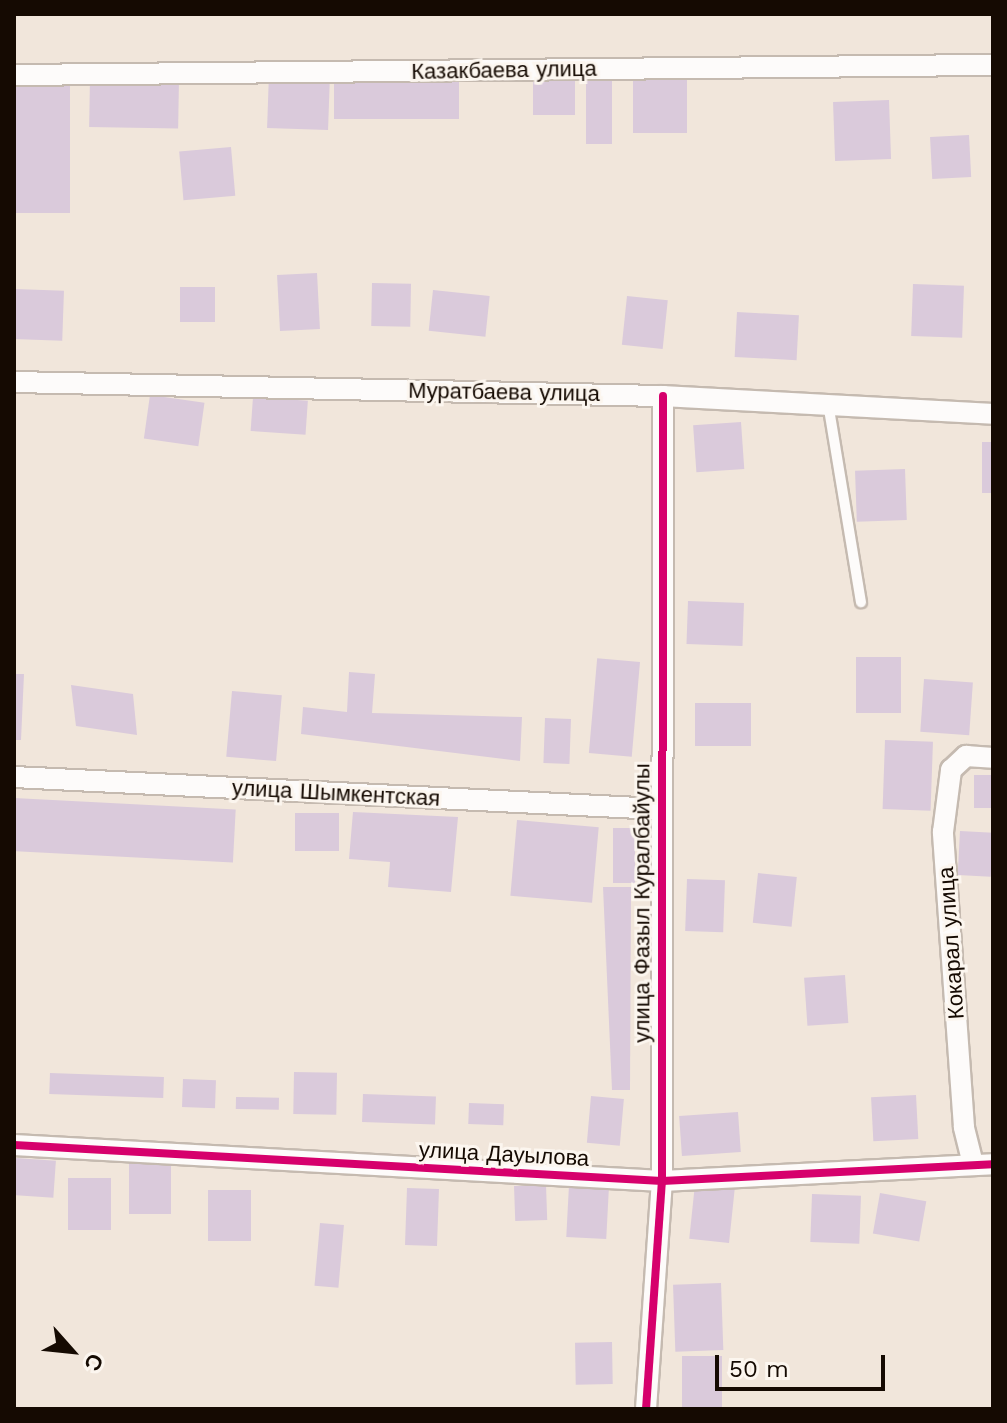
<!DOCTYPE html>
<html>
<head>
<meta charset="utf-8">
<style>
  body { margin:0 }
  #map { position:relative; width:1007px; height:1423px; overflow:hidden; background:#f1e6db; font-family:"Work Sans",sans-serif }
  div>[style] { position:absolute }
  .building>* { inset:0; background:#dacadb; transform-origin:0 0 }
  .roads { filter:drop-shadow(2px 0 #c5bab0) drop-shadow(-2px 0 #c5bab0) drop-shadow(0 2px #c5bab0) drop-shadow(0 -2px #c5bab0) }
  .lane>* { height:10px; margin:-5px; padding:0 5px; transform-origin:5px; border-radius:5px; background:#fdfbfa }
  .street>* { height:20px; margin:-10px; padding:0 10px; transform-origin:10px; border-radius:10px; background:#fdfbfa }
  .cycleway>* { height:8px; margin:-4px; padding:0 4px; transform-origin:4px; border-radius:4px; background:#d6006c }
  span { translate:-50% -50%; white-space:nowrap; text-align:center; line-height:1.15; -webkit-text-stroke:6px #fcf6ef; paint-order:stroke }
  .street-label { font-size:22px; color:#150a02 }
  .frame { position:absolute; inset:0; border:16px solid #150a02; pointer-events:none }
  .north { position:absolute; left:32px; top:1311px; width:80px; height:80px; -webkit-text-stroke:6px #fcf6ef; paint-order:stroke; rotate:117deg; font-size:22px; font-weight:700; line-height:32px; text-align:center; color:#150a02 }
  .north::after { content:''; display:block; margin:auto; width:28px; height:36px; background:#150a02; clip-path:polygon(50% 0,100% 100%,50% 72%,0 100%) }
  .scale { position:absolute; left:715px; top:1355px; width:170px; height:36px; box-sizing:border-box; border:4px solid #150a02; border-top:0; padding-left:10px; font-size:24px; line-height:28px; white-space:nowrap; color:#150a02; -webkit-text-stroke:6px #fcf6ef; paint-order:stroke }
</style>
</head>
<body>
<div id="map">
  <div class="building">
    <div style="left:269px;top:73px;width:61px;height:55px;rotate:2deg"></div>
    <div style="left:633px;top:75px;width:54px;height:58px"></div>
    <div style="left:334px;top:76px;width:125px;height:43px"></div>
    <div style="left:586px;top:76px;width:26px;height:68px"></div>
    <div style="left:533px;top:77px;width:42px;height:38px"></div>
    <div style="left:90px;top:78px;width:89px;height:49px;rotate:1deg"></div>
    <div style="left:14px;top:80px;width:56px;height:133px"></div>
    <div style="left:889px;top:100px;width:59px;height:56px;rotate:88deg"></div>
    <div style="left:969px;top:135px;width:42px;height:39px;rotate:87deg"></div>
    <div style="left:231px;top:147px;width:49px;height:52px;rotate:85deg"></div>
    <div style="left:317px;top:273px;width:56px;height:40px;rotate:87deg"></div>
    <div style="left:372px;top:283px;width:39px;height:43px;rotate:1deg"></div>
    <div style="left:913px;top:284px;width:51px;height:52px;rotate:2deg"></div>
    <div style="left:180px;top:287px;width:35px;height:35px"></div>
    <div style="left:15px;top:289px;width:49px;height:50px;rotate:2deg"></div>
    <div style="left:433px;top:290px;width:57px;height:41px;rotate:6deg"></div>
    <div style="left:627px;top:296px;width:41px;height:49px;rotate:6deg"></div>
    <div style="left:737px;top:312px;width:62px;height:45px;rotate:3deg"></div>
    <div style="left:150px;top:395px;width:55px;height:44px;rotate:8deg"></div>
    <div style="left:253px;top:397px;width:55px;height:34px;rotate:4deg"></div>
    <div style="left:741px;top:422px;width:47px;height:48px;rotate:86deg"></div>
    <div style="left:982px;top:442px;width:11px;height:51px"></div>
    <div style="left:905px;top:469px;width:51px;height:50px;rotate:88deg"></div>
    <div style="left:688px;top:601px;width:56px;height:43px;rotate:2deg"></div>
    <div style="left:856px;top:657px;width:45px;height:56px"></div>
    <div style="left:640px;top:662px;width:95px;height:43px;rotate:95deg"></div>
    <div style="clip-path:polygon(349px 672px,375px 674px,372px 713px,522px 717px,520px 761px,301px 734px,303px 707px,347px 712px)"></div>
    <div style="clip-path:polygon(14px 674px,24px 674px,21px 740px,14px 740px)"></div>
    <div style="left:924px;top:679px;width:49px;height:53px;rotate:4deg"></div>
    <div style="clip-path:polygon(71px 685px,133px 694px,137px 735px,76px 726px)"></div>
    <div style="left:232px;top:691px;width:50px;height:66px;rotate:5deg"></div>
    <div style="left:695px;top:703px;width:56px;height:43px"></div>
    <div style="left:545px;top:718px;width:26px;height:45px;rotate:2deg"></div>
    <div style="left:885px;top:740px;width:48px;height:69px;rotate:2deg"></div>
    <div style="left:993px;top:775px;width:33px;height:19px;rotate:90deg"></div>
    <div style="left:14px;top:798px;width:222px;height:53px;rotate:3deg"></div>
    <div style="clip-path:polygon(353px 812px,458px 817px,451px 892px,388px 887px,390px 862px,349px 859px)"></div>
    <div style="left:295px;top:813px;width:44px;height:38px"></div>
    <div style="left:517px;top:820px;width:82px;height:76px;rotate:5deg"></div>
    <div style="left:613px;top:828px;width:22px;height:55px"></div>
    <div style="left:960px;top:831px;width:33px;height:44px;rotate:3deg"></div>
    <div style="left:758px;top:873px;width:39px;height:50px;rotate:6deg"></div>
    <div style="left:687px;top:879px;width:38px;height:52px;rotate:2deg"></div>
    <div style="clip-path:polygon(603px 887px,631px 887px,630px 1090px,612px 1090px)"></div>
    <div style="left:845px;top:975px;width:48px;height:41px;rotate:86deg"></div>
    <div style="left:294px;top:1072px;width:43px;height:42px;rotate:1deg"></div>
    <div style="left:50px;top:1073px;width:114px;height:21px;rotate:2deg"></div>
    <div style="left:183px;top:1079px;width:33px;height:28px;rotate:2deg"></div>
    <div style="left:363px;top:1094px;width:73px;height:28px;rotate:2deg"></div>
    <div style="left:916px;top:1095px;width:44px;height:45px;rotate:87deg"></div>
    <div style="left:591px;top:1096px;width:33px;height:47px;rotate:5deg"></div>
    <div style="left:236px;top:1097px;width:43px;height:12px;rotate:1deg"></div>
    <div style="left:469px;top:1103px;width:35px;height:21px;rotate:2deg"></div>
    <div style="left:738px;top:1112px;width:40px;height:59px;rotate:86deg"></div>
    <div style="left:15px;top:1158px;width:41px;height:37px;rotate:4deg"></div>
    <div style="left:129px;top:1161px;width:42px;height:53px"></div>
    <div style="left:68px;top:1178px;width:43px;height:52px"></div>
    <div style="left:695px;top:1184px;width:40px;height:55px;rotate:6deg"></div>
    <div style="left:546px;top:1185px;width:35px;height:32px;rotate:88deg"></div>
    <div style="left:569px;top:1185px;width:40px;height:52px;rotate:3deg"></div>
    <div style="left:407px;top:1188px;width:32px;height:57px;rotate:2deg"></div>
    <div style="left:251px;top:1190px;width:51px;height:43px;rotate:90deg"></div>
    <div style="left:880px;top:1193px;width:47px;height:41px;rotate:10deg"></div>
    <div style="left:812px;top:1194px;width:49px;height:48px;rotate:2deg"></div>
    <div style="left:320px;top:1223px;width:24px;height:63px;rotate:5deg"></div>
    <div style="left:721px;top:1283px;width:67px;height:48px;rotate:88deg"></div>
    <div style="left:612px;top:1342px;width:42px;height:37px;rotate:89deg"></div>
    <div style="left:682px;top:1356px;width:40px;height:53px"></div>
  </div>
  <div class="roads">
    <div class="lane">
      <div style="left:828px;top:403px;width:202px;rotate:80.6deg"></div>
    </div>
    <div class="street">
      <div style="left:14px;top:75px;width:979px;rotate:-0.59deg"></div>
      <div style="left:14px;top:382px;width:649px;rotate:1.24deg"></div>
      <div style="left:663px;top:396px;width:330px;rotate:3.1deg"></div>
      <div style="left:14px;top:777px;width:645px;rotate:2.84deg"></div>
      <div style="left:14px;top:1145px;width:649px;rotate:3.18deg"></div>
      <div style="left:662px;top:1181px;width:331px;rotate:-2.9deg"></div>
      <div style="left:973px;top:1164px;width:38px;rotate:-104deg"></div>
      <div style="left:964px;top:1127px;width:296px;rotate:-94.1deg"></div>
      <div style="left:943px;top:832px;width:63px;rotate:-82.6deg"></div>
      <div style="left:951px;top:770px;width:21px;rotate:-43deg"></div>
      <div style="left:966px;top:756px;width:27px;rotate:4deg"></div>
      <div style="left:646px;top:1409px;width:229px;rotate:-86deg"></div>
      <div style="left:662px;top:1181px;width:785px;rotate:-89.93deg"></div>
    </div>
  </div>
  <div class="cycleway">
    <div style="left:14px;top:1145px;width:649px;rotate:3.18deg"></div>
    <div style="left:662px;top:1181px;width:331px;rotate:-2.9deg"></div>
    <div style="left:646px;top:1409px;width:229px;rotate:-86deg"></div>
    <div style="left:662px;top:1181px;width:785px;rotate:-89.93deg"></div>
  </div>
  <div class="street-label">
    <span style="left:504px;top:70px;rotate:-1deg">Казакбаева улица</span>
    <span style="left:504px;top:392px;rotate:1deg">Муратбаева улица</span>
    <span style="left:336px;top:793px;rotate:3deg">улица Шымкентская</span>
    <span style="left:642px;top:903px;rotate:-90deg">улица Фазыл Куралбайулы</span>
    <span style="left:951px;top:943px;rotate:-94deg">Кокарал улица</span>
    <span style="left:504px;top:1154px;rotate:3deg">улица Дауылова</span>
  </div>
  <div class="frame"></div>
  <div class="north">С</div>
  <div class="scale">50 m</div>
</div>
</body>
</html>
